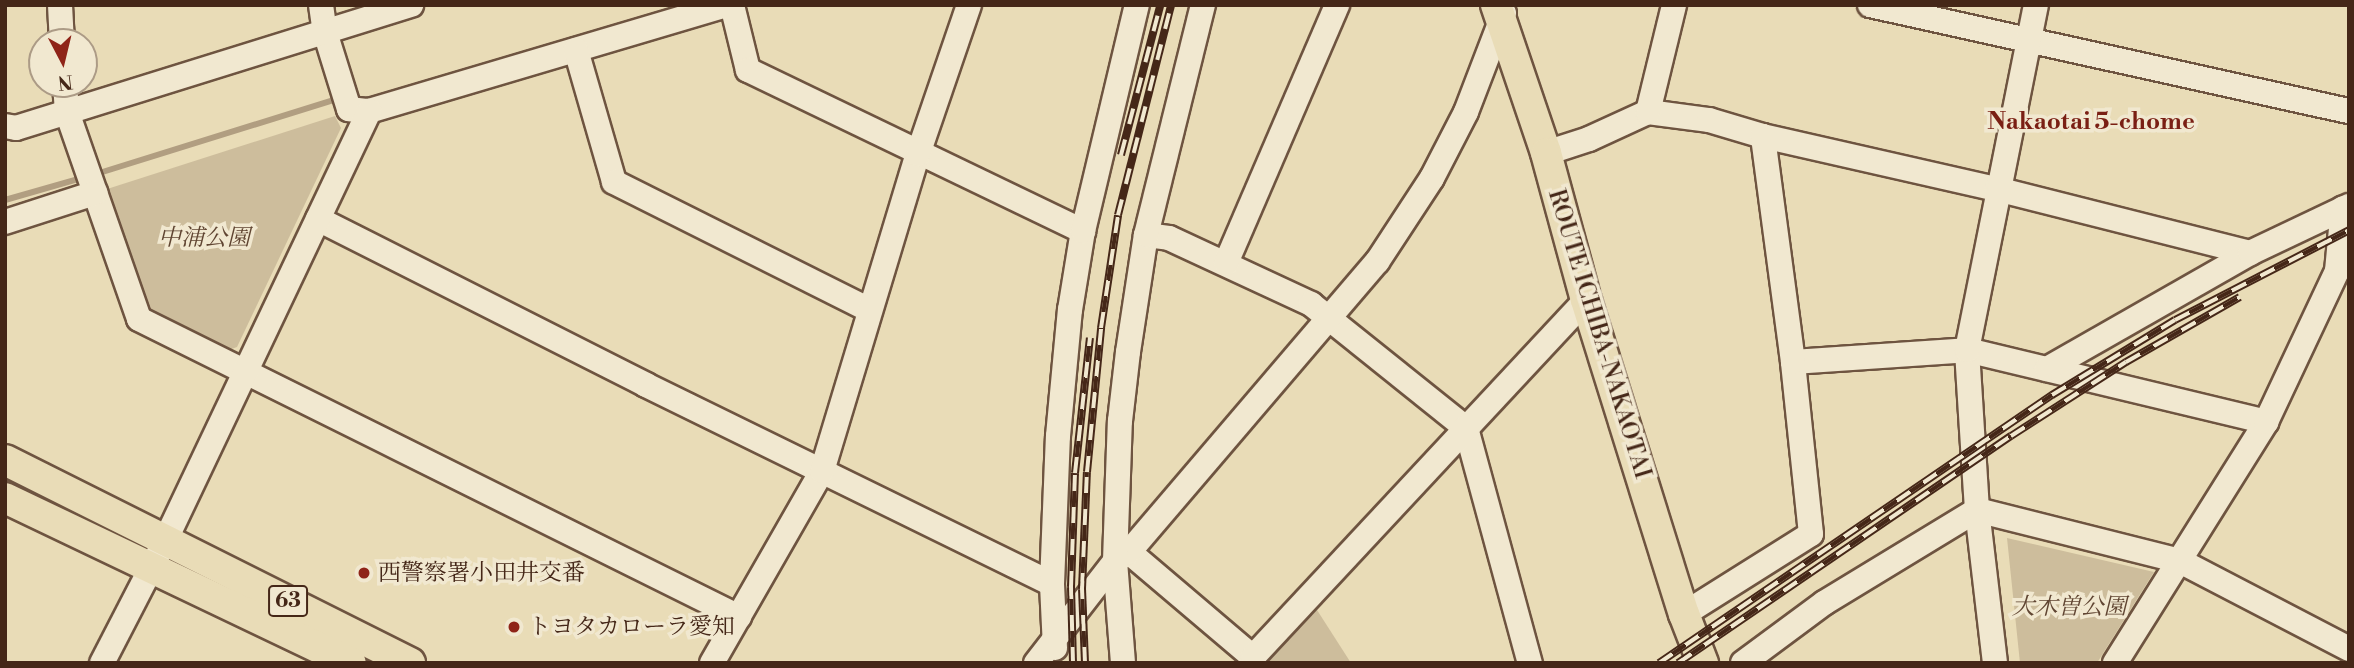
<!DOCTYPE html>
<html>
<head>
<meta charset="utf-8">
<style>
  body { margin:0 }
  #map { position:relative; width:2354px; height:668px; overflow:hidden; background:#e9dcb7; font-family:"Libre Bodoni","Noto Serif JP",serif }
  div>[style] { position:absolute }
  .green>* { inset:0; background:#cdbd9c }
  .stream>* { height:6px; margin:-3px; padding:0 3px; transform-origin:3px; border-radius:3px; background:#b19e81 }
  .roads { filter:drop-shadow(2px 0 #6e5440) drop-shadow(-2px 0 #6e5440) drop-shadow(0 2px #6e5440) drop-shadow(0 -2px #6e5440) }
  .minor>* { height:24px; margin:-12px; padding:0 12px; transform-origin:12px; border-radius:12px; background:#f1e8d0 }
  .major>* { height:30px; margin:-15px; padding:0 15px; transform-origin:15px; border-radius:15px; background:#e9dcb7 }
  .rail>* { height:8px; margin-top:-4px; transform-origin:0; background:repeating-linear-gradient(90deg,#f1e8d0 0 16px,#452718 0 32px); box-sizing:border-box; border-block:2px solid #452718 }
  .dots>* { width:19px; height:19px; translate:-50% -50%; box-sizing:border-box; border:4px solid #f1e8d0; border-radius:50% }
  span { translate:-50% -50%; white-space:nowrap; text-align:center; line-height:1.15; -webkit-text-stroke:7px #f1e8d0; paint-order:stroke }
  .shield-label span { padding:2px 5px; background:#f1e8d0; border:2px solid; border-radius:5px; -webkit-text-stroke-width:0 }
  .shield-label { font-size:21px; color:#452718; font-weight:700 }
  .park-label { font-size:23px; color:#604532; font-style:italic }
  .street-label { font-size:23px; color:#452718 }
  .poi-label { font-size:23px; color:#452718 }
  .left { translate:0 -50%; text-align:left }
  .neighbourhood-label { font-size:24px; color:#7a1f14; font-weight:700 }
  .frame { position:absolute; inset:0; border:7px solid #452718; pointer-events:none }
  .north { position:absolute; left:28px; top:28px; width:70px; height:70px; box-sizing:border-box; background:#f1e8d0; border:2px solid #ac9b86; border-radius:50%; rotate:173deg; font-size:19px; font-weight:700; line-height:28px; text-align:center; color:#452718 }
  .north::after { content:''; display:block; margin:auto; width:24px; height:32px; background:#8f2418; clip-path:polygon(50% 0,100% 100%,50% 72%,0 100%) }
</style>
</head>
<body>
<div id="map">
  <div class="green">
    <div style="clip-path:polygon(335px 116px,341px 128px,237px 347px,223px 352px,150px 314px,104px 190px)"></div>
    <div style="clip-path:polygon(2007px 538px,2154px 572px,2097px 663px,2020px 663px)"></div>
    <div style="clip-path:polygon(1317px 610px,1351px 663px,1264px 663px,1264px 661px)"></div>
  </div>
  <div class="stream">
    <div style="left:96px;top:174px;width:246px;rotate:-17.3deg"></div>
    <div style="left:5px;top:200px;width:83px;rotate:-16deg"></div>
  </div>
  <div class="roads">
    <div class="minor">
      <div style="left:60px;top:5px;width:37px;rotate:87deg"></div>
      <div style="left:321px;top:5px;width:27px;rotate:82deg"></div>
      <div style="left:325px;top:32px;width:81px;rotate:72.7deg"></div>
      <div style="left:349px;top:109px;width:20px;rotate:6deg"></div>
      <div style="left:369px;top:111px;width:372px;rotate:-16.5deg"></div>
      <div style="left:732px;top:5px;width:67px;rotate:76.2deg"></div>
      <div style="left:748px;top:70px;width:372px;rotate:25.7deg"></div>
      <div style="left:1870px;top:5px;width:491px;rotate:12.5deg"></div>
      <div style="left:576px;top:50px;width:137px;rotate:73.9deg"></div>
      <div style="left:614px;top:182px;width:286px;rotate:26.6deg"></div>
      <div style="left:65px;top:84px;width:28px;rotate:86deg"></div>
      <div style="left:67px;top:112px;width:219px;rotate:70.8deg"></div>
      <div style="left:139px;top:319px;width:670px;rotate:26.41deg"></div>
      <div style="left:1648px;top:112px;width:62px;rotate:7.5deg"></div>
      <div style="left:1709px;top:120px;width:56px;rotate:16.5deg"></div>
      <div style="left:1763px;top:136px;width:240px;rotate:12.8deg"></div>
      <div style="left:1997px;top:189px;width:261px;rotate:14.2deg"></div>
      <div style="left:5px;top:126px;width:11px;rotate:10deg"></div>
      <div style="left:16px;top:128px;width:414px;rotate:-17.3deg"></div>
      <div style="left:1546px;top:153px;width:45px;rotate:-18deg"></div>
      <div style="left:1589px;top:139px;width:65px;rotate:-24.6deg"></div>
      <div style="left:1648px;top:112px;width:110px;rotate:-76.3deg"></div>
      <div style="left:318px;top:219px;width:368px;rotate:26.8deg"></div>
      <div style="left:646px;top:385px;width:452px;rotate:26.1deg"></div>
      <div style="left:5px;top:222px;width:95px;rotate:-17.9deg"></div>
      <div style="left:1146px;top:235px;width:23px;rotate:7deg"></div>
      <div style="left:1169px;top:238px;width:157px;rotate:24.9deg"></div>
      <div style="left:1311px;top:304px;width:198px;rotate:38.7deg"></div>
      <div style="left:1466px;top:428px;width:244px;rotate:74.8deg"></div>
      <div style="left:1226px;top:263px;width:281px;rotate:-66.7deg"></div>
      <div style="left:1793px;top:362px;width:174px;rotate:-3.9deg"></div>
      <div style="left:1967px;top:350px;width:308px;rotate:13.5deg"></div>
      <div style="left:2047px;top:369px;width:234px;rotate:-29.7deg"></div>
      <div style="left:2250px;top:253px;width:110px;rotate:-25.4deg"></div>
      <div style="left:1129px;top:552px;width:162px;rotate:40.3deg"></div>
      <div style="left:1253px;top:657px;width:6px;rotate:81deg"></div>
      <div style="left:1684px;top:614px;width:150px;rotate:-32.2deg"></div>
      <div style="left:1811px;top:534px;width:173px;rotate:-96deg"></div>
      <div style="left:1793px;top:362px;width:228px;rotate:-97.6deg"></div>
      <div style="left:1055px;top:648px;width:64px;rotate:-92.7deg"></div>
      <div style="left:1052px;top:584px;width:148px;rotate:-87.7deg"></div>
      <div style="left:1058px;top:436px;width:127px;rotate:-84.6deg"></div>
      <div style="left:1070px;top:310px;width:80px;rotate:-80.7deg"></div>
      <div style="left:1083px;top:231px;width:232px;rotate:-76.6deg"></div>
      <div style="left:1253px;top:657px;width:488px;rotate:-47deg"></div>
      <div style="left:102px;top:663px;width:140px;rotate:-62.7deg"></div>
      <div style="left:166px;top:539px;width:474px;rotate:-64.6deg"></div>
      <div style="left:712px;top:663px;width:221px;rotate:-60.2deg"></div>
      <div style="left:822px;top:471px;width:331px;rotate:-73.2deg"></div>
      <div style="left:918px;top:154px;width:157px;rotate:-71.1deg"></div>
      <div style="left:1036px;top:663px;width:129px;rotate:-52.2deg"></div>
      <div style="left:1115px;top:561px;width:17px;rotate:-33deg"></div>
      <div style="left:1129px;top:552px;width:382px;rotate:-49.5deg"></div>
      <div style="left:1377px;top:262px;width:100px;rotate:-56.8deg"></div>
      <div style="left:1432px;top:178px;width:74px;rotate:-62.7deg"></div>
      <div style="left:1466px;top:112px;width:106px;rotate:-69deg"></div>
      <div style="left:1123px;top:663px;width:102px;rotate:-94.5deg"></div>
      <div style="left:1115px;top:561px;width:140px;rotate:-88deg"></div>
      <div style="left:1120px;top:421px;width:69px;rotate:-83.4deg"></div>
      <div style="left:1128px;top:352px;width:118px;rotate:-81.3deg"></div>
      <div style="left:1146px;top:235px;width:237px;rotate:-76.1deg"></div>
      <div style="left:1743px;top:663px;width:101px;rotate:-36.5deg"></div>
      <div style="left:1824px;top:603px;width:179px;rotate:-31.3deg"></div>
      <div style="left:1977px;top:510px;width:209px;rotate:14.1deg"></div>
      <div style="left:2180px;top:561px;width:191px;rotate:27.5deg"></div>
      <div style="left:1995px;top:663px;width:154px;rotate:-96.7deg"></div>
      <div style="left:1977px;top:510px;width:160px;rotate:-93.6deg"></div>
      <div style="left:1967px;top:350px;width:352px;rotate:-78.7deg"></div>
      <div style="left:2115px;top:663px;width:284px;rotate:-57.9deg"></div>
      <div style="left:2266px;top:422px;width:167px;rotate:-64.8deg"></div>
      <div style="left:2337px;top:271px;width:63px;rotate:-84.6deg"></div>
    </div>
    <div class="major">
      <div style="left:1496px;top:5px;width:156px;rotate:71.3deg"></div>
      <div style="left:1546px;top:153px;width:152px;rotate:74.8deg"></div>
      <div style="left:1586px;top:300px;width:329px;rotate:72.7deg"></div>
      <div style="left:1684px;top:614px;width:53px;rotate:68.8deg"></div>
      <div style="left:5px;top:460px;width:453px;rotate:26.6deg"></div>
      <div style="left:5px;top:498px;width:383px;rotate:25.5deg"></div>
    </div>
  </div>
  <div class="rail">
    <div style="left:1121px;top:155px;width:154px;rotate:-75.3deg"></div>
    <div style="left:1073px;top:663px;width:76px;rotate:-91.5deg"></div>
    <div style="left:1071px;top:587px;width:114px;rotate:-88deg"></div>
    <div style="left:1075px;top:473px;width:136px;rotate:-83.7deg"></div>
    <div style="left:1085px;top:663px;width:74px;rotate:-92.3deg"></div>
    <div style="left:1082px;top:589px;width:117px;rotate:-87.6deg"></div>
    <div style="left:1087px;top:472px;width:145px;rotate:-84.4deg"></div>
    <div style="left:1101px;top:328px;width:114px;rotate:-81.4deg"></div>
    <div style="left:1118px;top:215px;width:217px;rotate:-75.8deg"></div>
    <div style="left:1659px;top:663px;width:476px;rotate:-34.3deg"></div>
    <div style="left:2052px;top:395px;width:144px;rotate:-31.4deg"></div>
    <div style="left:2175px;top:320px;width:196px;rotate:-27.3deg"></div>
    <div style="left:1678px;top:663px;width:403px;rotate:-34.3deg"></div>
    <div style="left:2011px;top:436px;width:137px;rotate:-32.8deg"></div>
    <div style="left:2126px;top:362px;width:131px;rotate:-29.7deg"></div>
  </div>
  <div class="dots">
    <div style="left:364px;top:573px;background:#8f2418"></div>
    <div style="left:514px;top:627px;background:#8f2418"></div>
  </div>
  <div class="shield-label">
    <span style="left:288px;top:601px">63</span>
  </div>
  <div class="park-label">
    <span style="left:204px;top:238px">中浦公園</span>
    <span style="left:2069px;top:607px">大木曽公園</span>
  </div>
  <div class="street-label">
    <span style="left:1599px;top:334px;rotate:73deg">ROUTE ICHIBA-NAKAOTAI</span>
  </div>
  <div class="poi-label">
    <span class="left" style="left:378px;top:573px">西警察署小田井交番</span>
    <span class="left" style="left:528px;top:627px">トヨタカローラ愛知</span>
  </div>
  <div class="neighbourhood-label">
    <span style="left:2091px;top:123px">Nakaotai 5-chome</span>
  </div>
  <div class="frame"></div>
  <div class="north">N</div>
</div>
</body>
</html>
